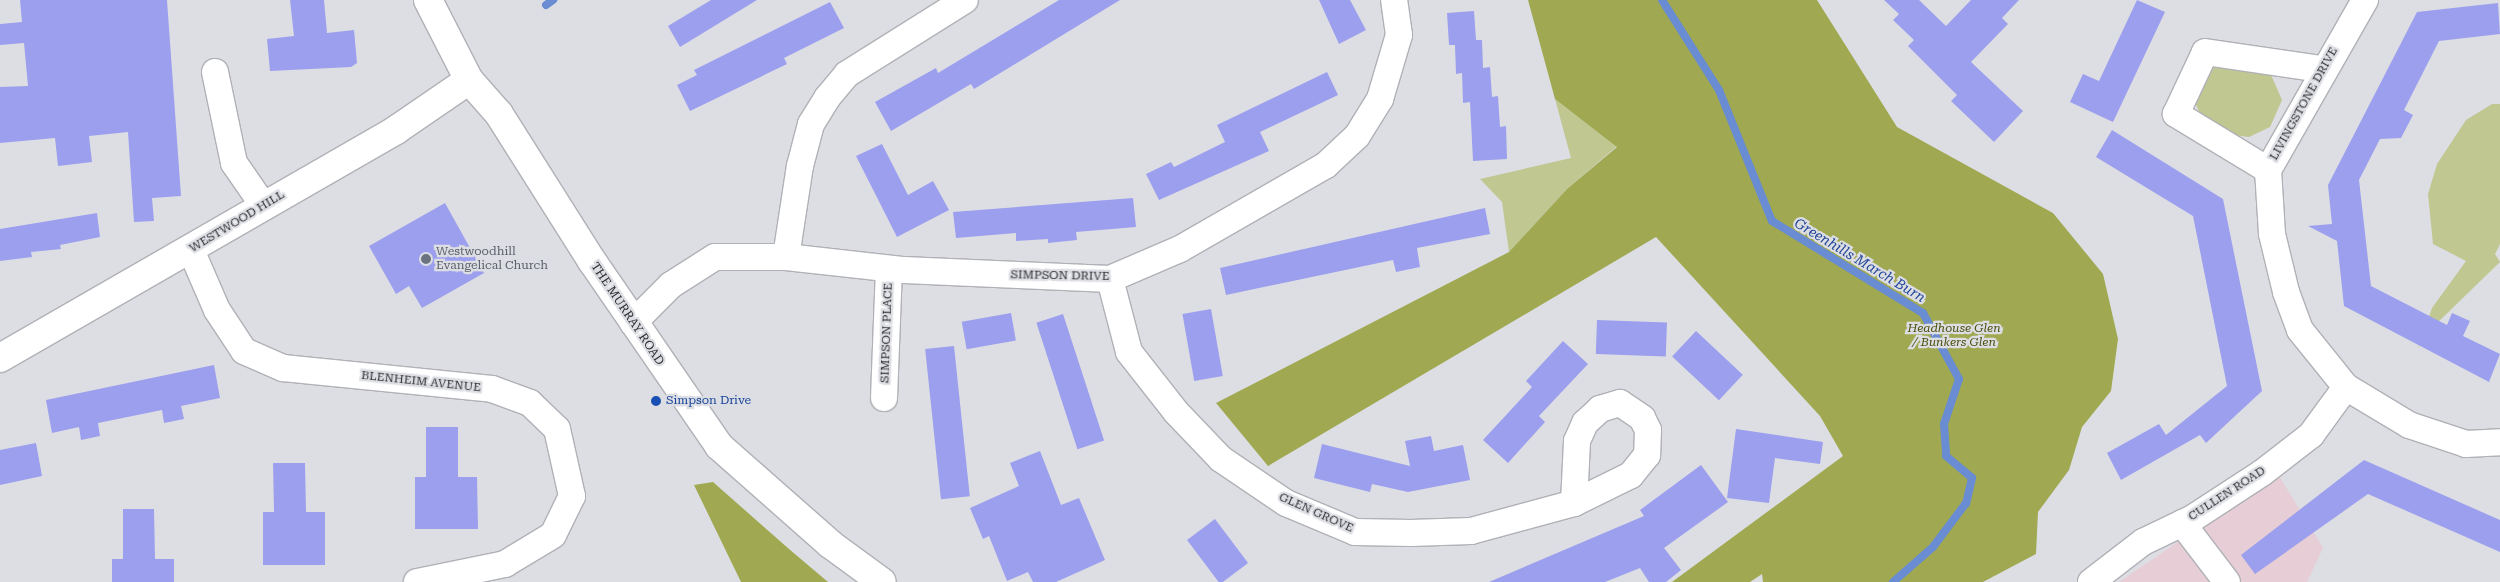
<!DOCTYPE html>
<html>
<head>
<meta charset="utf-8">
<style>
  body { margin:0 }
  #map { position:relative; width:2500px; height:582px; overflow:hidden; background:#dddee4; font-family:"Roboto Serif",serif }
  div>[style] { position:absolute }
  .commercial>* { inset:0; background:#e6cdd6 }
  .green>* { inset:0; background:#c0c791 }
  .forest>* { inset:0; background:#a0a951 }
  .stream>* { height:8px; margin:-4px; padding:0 4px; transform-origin:4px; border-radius:4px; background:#698cd2 }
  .building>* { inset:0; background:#9c9fed; transform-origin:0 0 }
  .roads { filter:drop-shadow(1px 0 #b0b1b7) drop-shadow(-1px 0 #b0b1b7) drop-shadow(0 1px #b0b1b7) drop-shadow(0 -1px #b0b1b7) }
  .minor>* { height:26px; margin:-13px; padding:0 13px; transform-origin:13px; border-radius:13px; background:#fff }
  .tertiary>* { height:28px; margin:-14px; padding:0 14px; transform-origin:14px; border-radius:14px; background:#fff }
  .dots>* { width:14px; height:14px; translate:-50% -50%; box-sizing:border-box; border:2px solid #dddee4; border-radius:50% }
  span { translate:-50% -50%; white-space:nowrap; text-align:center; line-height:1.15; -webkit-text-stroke:4.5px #dddee4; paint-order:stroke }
  .street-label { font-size:12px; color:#2d2d30 }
  .worship-label { font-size:12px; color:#5b616d }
  .left { translate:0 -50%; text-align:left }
  .park-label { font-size:12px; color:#4a4e0b; font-style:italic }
  .transit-label { font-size:12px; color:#164399 }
  .water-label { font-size:14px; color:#204598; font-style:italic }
</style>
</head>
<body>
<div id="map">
  <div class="commercial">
    <div style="clip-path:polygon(2278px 474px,2323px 548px,2307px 582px,2119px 582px)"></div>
  </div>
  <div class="green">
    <div style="clip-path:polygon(2217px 66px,2269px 70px,2282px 100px,2270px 127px,2249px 137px,2232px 135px,2199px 112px,2195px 102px,2208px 72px)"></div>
    <div style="clip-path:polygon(1555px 99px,1617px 146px,1567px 189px,1509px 252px,1502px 202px,1480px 179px,1571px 158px)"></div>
    <div style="clip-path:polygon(2492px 104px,2500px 104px,2500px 244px,2495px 254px,2500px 262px,2434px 326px,2418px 348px,2432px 308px,2466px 261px,2433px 244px,2428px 194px,2437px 164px,2466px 120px)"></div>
  </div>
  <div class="forest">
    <div style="clip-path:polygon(1528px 0,1817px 0,1897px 127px,2053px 213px,2103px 274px,2118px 339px,2111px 391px,2082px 427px,2069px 470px,2038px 512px,2036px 554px,1983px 582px,1763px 582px,1762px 574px,1750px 582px,1672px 582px,1843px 456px,1820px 416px,1656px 237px,1268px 466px,1216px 403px,1509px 252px,1567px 189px,1617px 147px,1555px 99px)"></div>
    <div style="clip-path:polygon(713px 482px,789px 549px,828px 582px,741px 582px,694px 485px)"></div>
  </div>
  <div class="stream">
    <div style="left:1662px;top:0;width:107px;rotate:57.7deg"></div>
    <div style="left:1719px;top:90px;width:141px;rotate:68deg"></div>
    <div style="left:1772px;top:221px;width:177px;rotate:31.4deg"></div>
    <div style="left:1923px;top:313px;width:75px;rotate:61.4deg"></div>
    <div style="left:1959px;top:379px;width:47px;rotate:108.4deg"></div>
    <div style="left:1944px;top:424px;width:32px;rotate:86deg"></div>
    <div style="left:1946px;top:456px;width:34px;rotate:40deg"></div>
    <div style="left:1972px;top:478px;width:26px;rotate:103deg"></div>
    <div style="left:1966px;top:503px;width:55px;rotate:126.9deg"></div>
    <div style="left:1933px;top:547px;width:53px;rotate:138.8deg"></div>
    <div style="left:546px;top:5px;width:9px;rotate:-36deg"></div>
  </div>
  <div class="building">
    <div style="clip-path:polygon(20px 0,167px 0,181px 196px,152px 198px,154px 221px,134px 222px,128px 132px,89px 136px,92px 162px,58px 166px,55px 138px,0 143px,0 87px,28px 86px,24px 43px,0 45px,0 24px,22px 22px)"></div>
    <div style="clip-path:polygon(290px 0,324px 0,327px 33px,354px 30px,357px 63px,351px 67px,270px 71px,267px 39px,294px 36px)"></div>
    <div style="clip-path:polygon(711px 0,757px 0,680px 47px,668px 26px)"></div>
    <div style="clip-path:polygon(1059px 0,1120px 0,974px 89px,971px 84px,891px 131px,875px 102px,936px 68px,938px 73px)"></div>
    <div style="clip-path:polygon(1319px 0,1350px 0,1366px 30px,1339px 44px)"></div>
    <div style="clip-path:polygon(1884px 0,1919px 0,1946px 26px,1971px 0,2019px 0,2002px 18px,2008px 24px,1971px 62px,2023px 111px,1994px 142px,1951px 101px,1957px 95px,1908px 46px,1914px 40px,1893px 20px,1899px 14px)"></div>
    <div style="clip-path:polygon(2137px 0,2165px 12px,2113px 122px,2070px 102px,2083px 74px,2099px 81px)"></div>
    <div style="clip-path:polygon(830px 2px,844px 28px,784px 58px,787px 64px,690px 111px,677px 85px,697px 75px,694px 70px)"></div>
    <div style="clip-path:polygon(2498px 3px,2500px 34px,2439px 41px,2404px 110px,2413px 115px,2401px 138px,2380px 139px,2359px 180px,2371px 286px,2447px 325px,2452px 313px,2470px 321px,2463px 336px,2500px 354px,2489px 382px,2344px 306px,2337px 241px,2308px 226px,2332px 224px,2328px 185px,2417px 12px)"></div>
    <div style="clip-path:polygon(1474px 11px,1476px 40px,1482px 40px,1483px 68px,1490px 67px,1492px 97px,1498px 96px,1500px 127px,1506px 126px,1507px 159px,1473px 161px,1470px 102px,1463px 103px,1462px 73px,1456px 74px,1455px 45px,1449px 45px,1447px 13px)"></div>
    <div style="clip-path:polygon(1327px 72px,1338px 95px,1260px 132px,1269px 151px,1159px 200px,1146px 174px,1171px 162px,1174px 167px,1225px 142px,1217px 125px)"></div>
    <div style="clip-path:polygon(2112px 130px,2223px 199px,2262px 391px,2206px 443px,2200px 435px,2121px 480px,2107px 453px,2159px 424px,2166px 435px,2227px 386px,2193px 216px,2096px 157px)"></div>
    <div style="clip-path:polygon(882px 144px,908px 195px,933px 181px,949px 210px,897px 237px,856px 156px)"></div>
    <div style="clip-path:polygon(1133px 198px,1136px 227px,1076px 232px,1077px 240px,1048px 243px,1048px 239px,1016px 241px,1016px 233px,956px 238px,953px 212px)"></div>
    <div style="clip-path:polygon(445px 203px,484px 273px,422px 308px,409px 286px,396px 294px,369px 246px)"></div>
    <div style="clip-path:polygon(1485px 208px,1490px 234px,1417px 248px,1420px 267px,1396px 272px,1393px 260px,1226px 295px,1220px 268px)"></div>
    <div style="clip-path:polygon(97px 213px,100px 237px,60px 245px,61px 249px,31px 252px,32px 257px,0 261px,0 229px)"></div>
    <div style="left:1211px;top:309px;width:68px;height:29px;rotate:80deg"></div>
    <div style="left:1011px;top:313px;width:28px;height:50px;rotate:80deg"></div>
    <div style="left:1063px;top:314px;width:133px;height:28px;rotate:72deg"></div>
    <div style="left:1597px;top:320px;width:70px;height:34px;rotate:2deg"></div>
    <div style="left:1696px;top:331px;width:64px;height:35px;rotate:43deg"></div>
    <div style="clip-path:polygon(1563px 341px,1588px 364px,1539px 416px,1545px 422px,1508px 463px,1483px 440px,1532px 387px,1526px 381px)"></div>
    <div style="left:954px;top:346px;width:151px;height:29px;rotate:84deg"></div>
    <div style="clip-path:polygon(214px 365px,220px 398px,181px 406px,184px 419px,164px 423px,162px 410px,98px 423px,100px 436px,81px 440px,79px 427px,52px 433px,46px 400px)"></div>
    <div style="clip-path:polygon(426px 427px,458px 427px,458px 477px,477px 477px,478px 529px,415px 529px,415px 477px,426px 477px)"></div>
    <div style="clip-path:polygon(1736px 429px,1823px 442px,1820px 464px,1775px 458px,1769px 503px,1727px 498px)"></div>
    <div style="clip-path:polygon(1431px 436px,1434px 451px,1463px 445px,1470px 480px,1408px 492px,1372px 484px,1370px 492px,1314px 478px,1322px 444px,1410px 466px,1405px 441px)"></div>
    <div style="clip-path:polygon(36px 443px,42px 476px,0 485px,0 450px)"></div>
    <div style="clip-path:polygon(1040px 451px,1061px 505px,1079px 498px,1105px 560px,1056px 582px,1033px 582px,1028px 572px,1007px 581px,989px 536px,983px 539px,970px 508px,1019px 486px,1010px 463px)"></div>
    <div style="clip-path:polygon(2364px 460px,2500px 520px,2500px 552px,2368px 494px,2255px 574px,2241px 555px)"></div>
    <div style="clip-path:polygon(273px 463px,305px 463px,306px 512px,325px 512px,325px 565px,263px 565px,263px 512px,274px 512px)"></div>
    <div style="clip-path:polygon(1701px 465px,1728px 502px,1664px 548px,1681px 570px,1666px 582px,1649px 582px,1640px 568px,1605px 582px,1489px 582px,1644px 516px,1640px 510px)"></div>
    <div style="clip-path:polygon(123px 509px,154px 509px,155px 559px,174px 559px,174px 582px,112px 582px,112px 559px,123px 559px)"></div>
    <div style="left:1215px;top:519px;width:55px;height:35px;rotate:53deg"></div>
  </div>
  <div class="roads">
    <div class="minor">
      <div style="left:2365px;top:0;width:196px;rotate:119.7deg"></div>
      <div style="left:2268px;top:170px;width:64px;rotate:86.4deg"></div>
      <div style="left:2272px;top:234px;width:60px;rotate:76.4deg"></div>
      <div style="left:2286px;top:292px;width:40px;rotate:69.8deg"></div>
      <div style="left:2300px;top:330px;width:73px;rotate:51.1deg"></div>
      <div style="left:2346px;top:387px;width:74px;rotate:31.1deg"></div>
      <div style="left:2409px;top:425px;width:60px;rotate:18.4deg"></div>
      <div style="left:2466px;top:444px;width:34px;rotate:-3deg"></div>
      <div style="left:215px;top:72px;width:93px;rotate:78.2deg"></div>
      <div style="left:234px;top:163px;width:51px;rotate:55.4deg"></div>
      <div style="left:2268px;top:170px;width:108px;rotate:-148.7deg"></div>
      <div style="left:2176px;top:114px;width:68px;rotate:-64.9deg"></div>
      <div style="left:2205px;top:52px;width:118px;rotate:8.3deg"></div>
      <div style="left:191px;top:250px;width:65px;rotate:66.6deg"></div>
      <div style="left:217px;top:310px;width:49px;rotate:56.6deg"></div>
      <div style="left:244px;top:351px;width:43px;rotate:23.6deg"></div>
      <div style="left:283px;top:368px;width:210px;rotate:5.7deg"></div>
      <div style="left:492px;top:389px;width:40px;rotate:20.2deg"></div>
      <div style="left:530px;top:403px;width:37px;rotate:44deg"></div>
      <div style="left:557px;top:429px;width:69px;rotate:77.4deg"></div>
      <div style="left:572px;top:496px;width:43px;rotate:116deg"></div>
      <div style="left:553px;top:535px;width:56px;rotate:148.9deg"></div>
      <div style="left:505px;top:564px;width:90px;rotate:168.4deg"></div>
      <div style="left:786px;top:257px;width:92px;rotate:-81.3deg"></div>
      <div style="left:800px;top:166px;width:43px;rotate:-75.3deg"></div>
      <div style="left:811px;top:124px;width:31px;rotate:-58deg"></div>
      <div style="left:827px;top:98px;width:31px;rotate:-50deg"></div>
      <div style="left:847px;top:74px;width:139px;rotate:-32.1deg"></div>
      <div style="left:1110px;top:279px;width:75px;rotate:75.4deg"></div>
      <div style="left:1129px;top:352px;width:76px;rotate:51.9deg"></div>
      <div style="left:1176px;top:412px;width:65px;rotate:46.2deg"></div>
      <div style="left:1221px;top:459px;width:78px;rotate:34.1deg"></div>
      <div style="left:1286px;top:503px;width:75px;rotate:22.8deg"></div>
      <div style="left:1355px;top:532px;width:56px;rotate:1deg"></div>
      <div style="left:1411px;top:533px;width:60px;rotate:-1.9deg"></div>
      <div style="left:1471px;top:531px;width:107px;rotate:-15.2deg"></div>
      <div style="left:633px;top:323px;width:54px;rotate:-45deg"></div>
      <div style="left:671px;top:285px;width:52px;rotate:-32.5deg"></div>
      <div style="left:715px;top:257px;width:71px"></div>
      <div style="left:786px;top:257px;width:119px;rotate:6.3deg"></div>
      <div style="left:904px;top:270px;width:206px;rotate:2.5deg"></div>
      <div style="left:1110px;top:279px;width:76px;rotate:-23.2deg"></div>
      <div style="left:1180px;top:249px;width:168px;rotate:-29.9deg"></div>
      <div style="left:1326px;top:165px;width:42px;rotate:-43.1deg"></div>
      <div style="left:1357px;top:136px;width:44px;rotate:-58.1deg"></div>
      <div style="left:1380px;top:99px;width:67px;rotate:-73.5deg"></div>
      <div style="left:1399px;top:35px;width:35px;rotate:-98deg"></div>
      <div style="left:884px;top:398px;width:129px;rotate:-87.8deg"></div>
      <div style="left:1620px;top:403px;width:27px;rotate:34deg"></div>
      <div style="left:1642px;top:418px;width:13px;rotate:63deg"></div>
      <div style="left:1648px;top:430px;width:25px;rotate:92deg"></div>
      <div style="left:1647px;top:455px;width:26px;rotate:129deg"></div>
      <div style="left:1631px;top:475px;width:64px;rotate:153.8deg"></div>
      <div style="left:1574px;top:503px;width:62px;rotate:-87.2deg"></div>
      <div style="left:1577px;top:441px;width:20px;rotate:-66deg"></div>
      <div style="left:1585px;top:423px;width:21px;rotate:-43deg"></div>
      <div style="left:1600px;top:409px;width:21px;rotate:-17deg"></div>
      <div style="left:2182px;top:523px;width:74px;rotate:52.7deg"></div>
      <div style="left:2091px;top:582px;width:66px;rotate:-37.6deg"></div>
      <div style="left:2143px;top:542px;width:55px;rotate:-25.6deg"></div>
      <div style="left:2193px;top:518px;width:82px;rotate:-33.1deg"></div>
      <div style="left:2262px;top:473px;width:62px;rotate:-37.8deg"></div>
      <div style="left:2311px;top:435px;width:59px;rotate:-53.9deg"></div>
    </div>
    <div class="tertiary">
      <div style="left:428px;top:0;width:90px;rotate:62.9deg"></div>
      <div style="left:469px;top:80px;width:45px;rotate:48.6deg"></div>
      <div style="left:499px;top:114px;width:174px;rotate:57.7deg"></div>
      <div style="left:592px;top:261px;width:224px;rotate:55.5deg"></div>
      <div style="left:719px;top:446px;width:148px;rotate:41.4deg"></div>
      <div style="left:830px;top:544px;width:64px;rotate:36.2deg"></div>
      <div style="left:0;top:358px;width:457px;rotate:-29.9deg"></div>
      <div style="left:396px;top:130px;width:88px;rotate:-34.4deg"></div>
    </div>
  </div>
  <div class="dots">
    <div style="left:426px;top:259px;background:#6b7280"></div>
    <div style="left:656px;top:401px;background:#1a4fb4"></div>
  </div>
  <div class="street-label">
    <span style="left:2304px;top:104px;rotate:-61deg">LIVINGSTONE DRIVE</span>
    <span style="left:237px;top:222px;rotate:-31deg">WESTWOOD HILL</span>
    <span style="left:1060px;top:276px;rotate:1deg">SIMPSON DRIVE</span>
    <span style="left:627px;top:314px;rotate:56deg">THE MURRAY ROAD</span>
    <span style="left:887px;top:333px;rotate:-88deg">SIMPSON PLACE</span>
    <span style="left:421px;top:382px;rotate:6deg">BLENHEIM AVENUE</span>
    <span style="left:2227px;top:494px;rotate:-33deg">CULLEN ROAD</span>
    <span style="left:1316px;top:513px;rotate:24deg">GLEN GROVE</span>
  </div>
  <div class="worship-label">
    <span class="left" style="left:436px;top:259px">Westwoodhill<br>Evangelical Church</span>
  </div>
  <div class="park-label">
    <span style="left:1954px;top:336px">Headhouse Glen<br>/ Bunkers Glen</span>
  </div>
  <div class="transit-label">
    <span class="left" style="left:666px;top:401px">Simpson Drive</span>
  </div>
  <div class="water-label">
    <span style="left:1860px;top:260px;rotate:31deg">Greenhills March Burn</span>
  </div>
</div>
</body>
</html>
